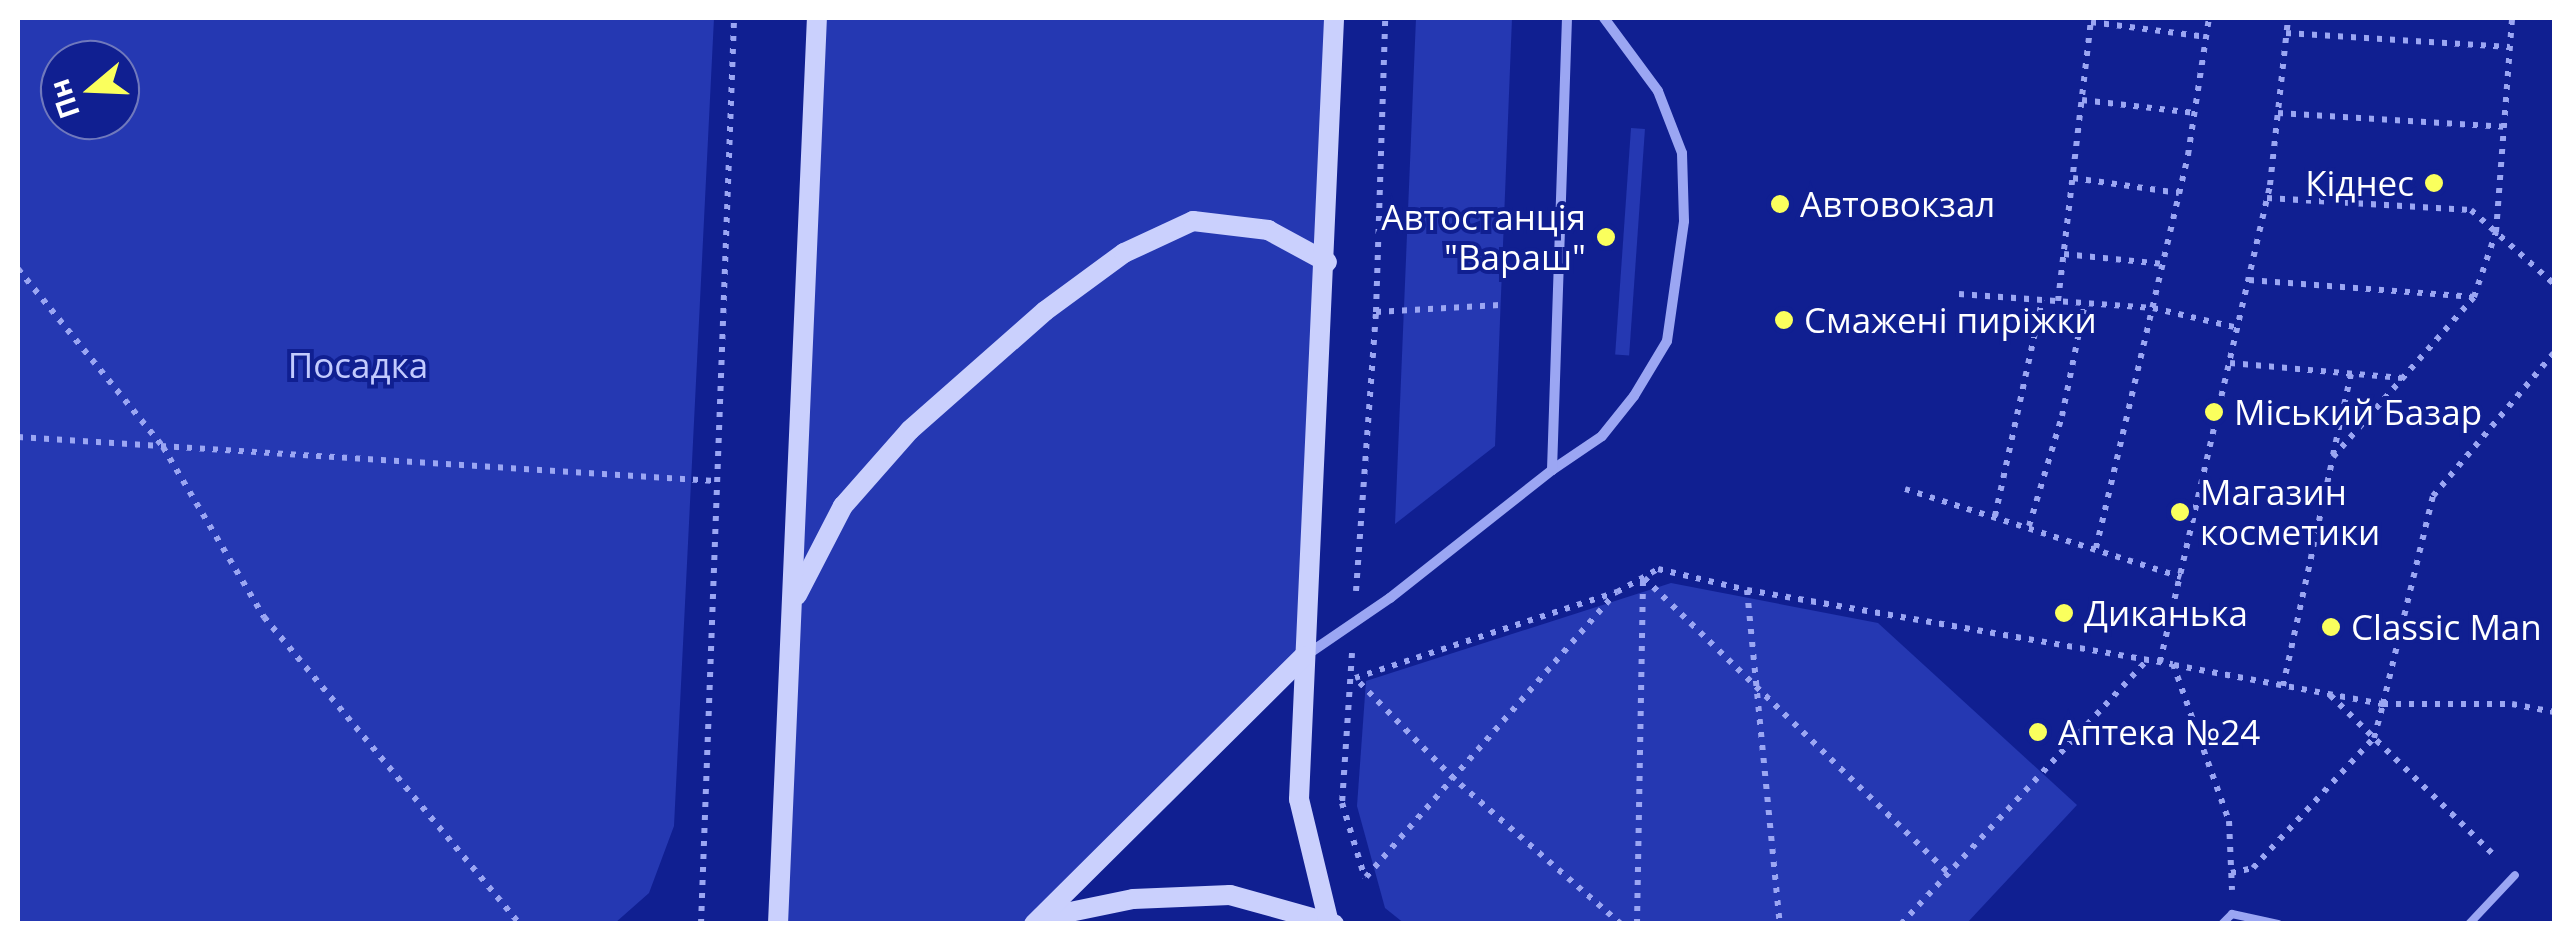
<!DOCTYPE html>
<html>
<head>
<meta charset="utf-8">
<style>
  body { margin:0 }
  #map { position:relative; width:2572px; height:941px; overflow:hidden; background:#101f91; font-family:"Open Sans",sans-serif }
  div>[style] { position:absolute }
  .green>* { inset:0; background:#2538b2; transform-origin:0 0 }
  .path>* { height:6px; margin-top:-3px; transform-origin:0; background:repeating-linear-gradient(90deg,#9ba6f3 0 5px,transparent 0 13px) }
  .lane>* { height:8px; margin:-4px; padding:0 4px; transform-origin:4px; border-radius:4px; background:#9ba6f3 }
  .street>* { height:10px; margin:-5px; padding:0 5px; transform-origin:5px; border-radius:5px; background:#9ba6f3 }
  .secondary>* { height:20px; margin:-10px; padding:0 10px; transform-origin:10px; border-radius:10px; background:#cad0fd }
  .dots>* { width:28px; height:28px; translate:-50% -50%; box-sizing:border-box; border:5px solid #101f91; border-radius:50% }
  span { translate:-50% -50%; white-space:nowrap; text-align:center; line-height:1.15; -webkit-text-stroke:8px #101f91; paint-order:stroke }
  .poi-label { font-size:35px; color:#fff }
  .right { translate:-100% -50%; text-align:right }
  .left { translate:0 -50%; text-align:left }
  .park-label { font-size:35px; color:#c2cafe }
  .frame { position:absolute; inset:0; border:20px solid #fff; pointer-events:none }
  .north { position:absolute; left:40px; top:40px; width:100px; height:100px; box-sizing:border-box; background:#101f91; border:2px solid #7079bd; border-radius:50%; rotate:251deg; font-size:28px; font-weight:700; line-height:40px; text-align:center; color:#fff }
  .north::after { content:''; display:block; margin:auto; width:35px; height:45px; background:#faff5d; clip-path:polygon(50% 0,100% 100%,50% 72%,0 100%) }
</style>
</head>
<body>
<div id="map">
  <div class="green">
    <div style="clip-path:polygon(evenodd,18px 18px,714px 18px,674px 826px,649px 893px,615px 923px,18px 923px,18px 18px,60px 60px,120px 60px,120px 120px,60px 120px,60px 60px)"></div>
    <div style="clip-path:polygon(817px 18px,1334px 18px,1304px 656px,1034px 923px,780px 924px)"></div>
    <div style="clip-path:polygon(1416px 18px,1512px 18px,1495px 446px,1395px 524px)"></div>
    <div style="left:1631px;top:128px;width:14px;height:227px;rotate:4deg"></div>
    <div style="clip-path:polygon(1671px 583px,1878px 623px,2077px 805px,1967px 923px,1405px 924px,1385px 908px,1357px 806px,1366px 681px)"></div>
  </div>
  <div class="path">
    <div style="left:2091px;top:22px;width:117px;rotate:7.4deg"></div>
    <div style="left:2286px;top:33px;width:224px;rotate:3.6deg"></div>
    <div style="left:2082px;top:100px;width:114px;rotate:6.6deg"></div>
    <div style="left:2278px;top:113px;width:226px;rotate:3.5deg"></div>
    <div style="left:2073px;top:178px;width:107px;rotate:8.1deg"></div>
    <div style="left:2267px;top:198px;width:204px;rotate:3.4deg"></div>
    <div style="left:2471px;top:210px;width:111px;rotate:41.7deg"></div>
    <div style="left:2064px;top:254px;width:100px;rotate:5.8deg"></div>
    <div style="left:18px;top:269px;width:230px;rotate:50.8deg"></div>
    <div style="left:163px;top:447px;width:198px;rotate:59.3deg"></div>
    <div style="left:264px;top:617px;width:400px;rotate:50.2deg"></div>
    <div style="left:2249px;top:280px;width:226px;rotate:4.3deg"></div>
    <div style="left:1959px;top:294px;width:195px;rotate:4.1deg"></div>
    <div style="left:2153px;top:308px;width:87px;rotate:13.2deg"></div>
    <div style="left:2058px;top:301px;width:285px;rotate:-83.3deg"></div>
    <div style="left:1376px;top:312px;width:124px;rotate:-3.2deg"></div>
    <div style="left:2230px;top:363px;width:173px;rotate:5deg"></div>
    <div style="left:18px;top:437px;width:698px;rotate:3.61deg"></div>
    <div style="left:2333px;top:455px;width:83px;rotate:-77.5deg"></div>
    <div style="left:1905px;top:489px;width:290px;rotate:17.7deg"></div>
    <div style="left:1995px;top:516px;width:221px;rotate:-77.7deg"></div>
    <div style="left:2029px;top:526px;width:115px;rotate:-73.3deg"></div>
    <div style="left:2062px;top:416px;width:115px;rotate:-78.5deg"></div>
    <div style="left:2096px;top:548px;width:404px;rotate:-76.8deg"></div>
    <div style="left:2188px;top:155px;width:139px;rotate:-81.3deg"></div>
    <div style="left:1644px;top:578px;width:424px;rotate:44.1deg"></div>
    <div style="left:1747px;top:590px;width:336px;rotate:84.4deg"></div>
    <div style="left:1356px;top:591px;width:280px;rotate:-85.9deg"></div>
    <div style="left:1376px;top:312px;width:294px;rotate:-88.2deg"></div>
    <div style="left:1352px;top:653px;width:150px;rotate:93.8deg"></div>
    <div style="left:1342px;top:803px;width:78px;rotate:73deg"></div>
    <div style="left:2160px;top:662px;width:490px;rotate:-77deg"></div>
    <div style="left:2270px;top:185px;width:168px;rotate:-83.8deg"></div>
    <div style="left:2174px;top:665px;width:213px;rotate:10.6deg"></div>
    <div style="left:2383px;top:704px;width:214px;rotate:-76.5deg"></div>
    <div style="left:2433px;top:496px;width:187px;rotate:-49.8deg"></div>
    <div style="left:2283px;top:686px;width:234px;rotate:-77.7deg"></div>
    <div style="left:2333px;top:457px;width:213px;rotate:-48.6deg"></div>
    <div style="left:2474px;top:297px;width:69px;rotate:-71.3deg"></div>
    <div style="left:2496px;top:232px;width:215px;rotate:-85.7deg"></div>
    <div style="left:2330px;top:695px;width:232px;rotate:44.3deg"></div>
    <div style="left:2231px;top:873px;width:23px;rotate:-13deg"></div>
    <div style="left:2253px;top:868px;width:178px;rotate:-47.1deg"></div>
    <div style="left:2374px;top:738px;width:35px;rotate:-75deg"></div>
    <div style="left:2383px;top:704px;width:129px"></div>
    <div style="left:2512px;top:704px;width:43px;rotate:10.8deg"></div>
    <div style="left:1366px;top:877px;width:377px;rotate:-48.7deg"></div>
    <div style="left:701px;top:924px;width:907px;rotate:-87.91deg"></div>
    <div style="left:1621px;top:924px;width:221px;rotate:-139deg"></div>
    <div style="left:1454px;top:779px;width:141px;rotate:-134.4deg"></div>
    <div style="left:1355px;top:678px;width:276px;rotate:-18.2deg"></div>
    <div style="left:1617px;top:592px;width:47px;rotate:-29.3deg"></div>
    <div style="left:1658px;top:569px;width:91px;rotate:13.3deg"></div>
    <div style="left:1747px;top:590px;width:432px;rotate:9.9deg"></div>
    <div style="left:2173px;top:664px;width:167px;rotate:70.4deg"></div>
    <div style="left:2229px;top:821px;width:69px;rotate:87.5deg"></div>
    <div style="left:1637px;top:924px;width:345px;rotate:-89deg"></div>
    <div style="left:1901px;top:924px;width:359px;rotate:-47deg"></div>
  </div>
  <div class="lane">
    <div style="left:2222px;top:924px;width:14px;rotate:-45deg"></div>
    <div style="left:2232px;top:914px;width:47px;rotate:12.3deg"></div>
    <div style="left:2469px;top:924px;width:67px;rotate:-46.8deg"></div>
  </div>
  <div class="street">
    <div style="left:1552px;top:470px;width:60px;rotate:-34.2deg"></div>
    <div style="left:1602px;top:436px;width:51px;rotate:-51.3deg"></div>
    <div style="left:1634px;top:396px;width:64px;rotate:-59deg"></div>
    <div style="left:1667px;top:341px;width:121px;rotate:-81.9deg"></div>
    <div style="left:1684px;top:221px;width:68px;rotate:-91.7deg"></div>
    <div style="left:1682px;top:153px;width:66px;rotate:-111.2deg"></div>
    <div style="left:1658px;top:91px;width:91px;rotate:-126.5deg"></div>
    <div style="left:1305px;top:656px;width:103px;rotate:-34.3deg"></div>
    <div style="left:1390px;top:598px;width:206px;rotate:-38.3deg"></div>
    <div style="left:1552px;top:470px;width:452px;rotate:-88.1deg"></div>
  </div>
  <div class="secondary">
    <div style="left:797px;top:595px;width:100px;rotate:-62.7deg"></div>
    <div style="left:843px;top:506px;width:101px;rotate:-48.6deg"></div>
    <div style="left:910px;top:430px;width:180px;rotate:-41.4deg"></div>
    <div style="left:1045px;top:311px;width:98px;rotate:-36.3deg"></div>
    <div style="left:1124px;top:253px;width:76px;rotate:-24.9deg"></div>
    <div style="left:1193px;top:221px;width:76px;rotate:6.8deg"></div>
    <div style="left:1268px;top:230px;width:67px;rotate:28.5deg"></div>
    <div style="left:1041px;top:918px;width:94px;rotate:-11.7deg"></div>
    <div style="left:1133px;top:899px;width:97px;rotate:-2.4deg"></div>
    <div style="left:1230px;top:895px;width:108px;rotate:15.6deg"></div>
    <div style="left:1328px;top:919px;width:123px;rotate:-103.6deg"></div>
    <div style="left:1299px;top:799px;width:782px;rotate:-87.43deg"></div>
    <div style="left:778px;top:924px;width:907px;rotate:-87.54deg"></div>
    <div style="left:1034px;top:924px;width:380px;rotate:-44.8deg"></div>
  </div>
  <div class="dots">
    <div style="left:2434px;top:183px;background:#faff5d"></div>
    <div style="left:1780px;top:204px;background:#faff5d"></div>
    <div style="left:1606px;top:237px;background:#faff5d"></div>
    <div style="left:1784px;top:320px;background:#faff5d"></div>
    <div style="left:2214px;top:412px;background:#faff5d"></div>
    <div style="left:2180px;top:512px;background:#faff5d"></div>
    <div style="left:2064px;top:613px;background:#faff5d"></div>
    <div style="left:2331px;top:627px;background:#faff5d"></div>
    <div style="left:2038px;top:732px;background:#faff5d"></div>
  </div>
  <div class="poi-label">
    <span class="right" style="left:2414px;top:183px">Кіднес</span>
    <span class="left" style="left:1800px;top:204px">Автовокзал</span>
    <span class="right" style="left:1586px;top:237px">Автостанція<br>"Вараш"</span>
    <span class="left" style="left:1804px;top:320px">Смажені пиріжки</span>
    <span class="left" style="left:2234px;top:412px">Міський Базар</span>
    <span class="left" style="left:2200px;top:512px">Магазин<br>косметики</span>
    <span class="left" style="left:2084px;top:613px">Диканька</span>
    <span class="left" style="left:2351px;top:627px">Classic Man</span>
    <span class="left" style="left:2058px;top:732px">Аптека №24</span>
  </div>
  <div class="park-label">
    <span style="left:358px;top:365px">Посадка</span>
  </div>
  <div class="frame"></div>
  <div class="north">Пн</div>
</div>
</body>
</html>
